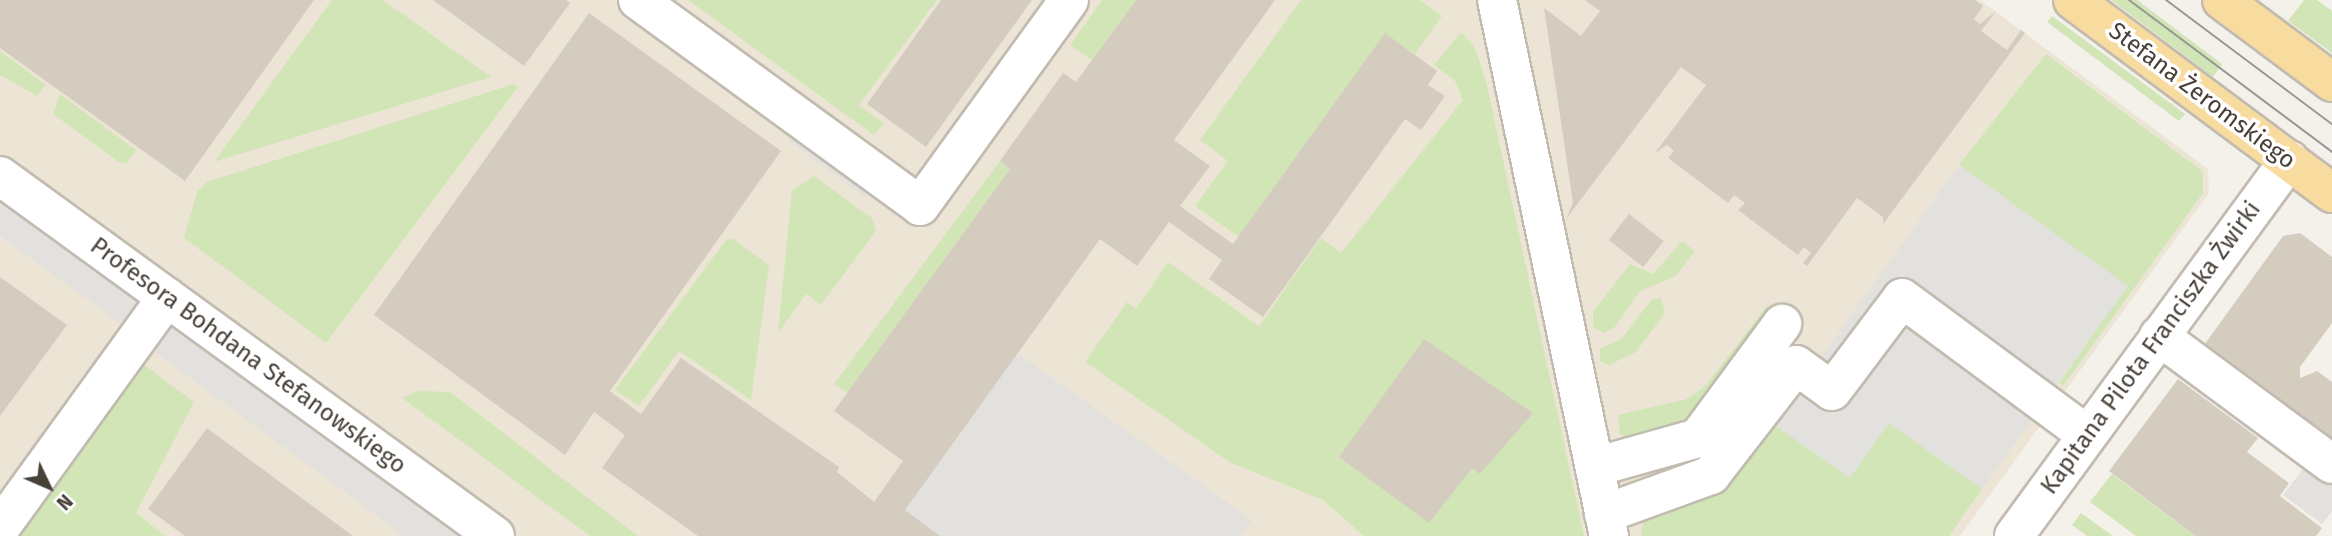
<!DOCTYPE html>
<html>
<head>
<meta charset="utf-8">
<style>
  body { margin:0 }
  #map { position:relative; width:2332px; height:536px; overflow:hidden; background:#f4f1ea; font-family:"Fira Sans",sans-serif }
  div>[style] { position:absolute }
  .education>* { inset:0; background:#ece5d5 }
  .green>* { inset:0; background:#d2e5b6 }
  .parking>* { inset:0; background:#e3e1de; transform-origin:0 0 }
  .building>* { inset:0; background:#d5ccc0; transform-origin:0 0 }
  .roads { filter:drop-shadow(2px 0 #c2bbb0) drop-shadow(-2px 0 #c2bbb0) drop-shadow(0 2px #c2bbb0) drop-shadow(0 -2px #c2bbb0) }
  .minor>* { height:38px; margin:-19px; padding:0 19px; transform-origin:19px; border-radius:19px; background:#fff }
  .major>* { height:38px; margin:-19px; padding:0 19px; transform-origin:19px; border-radius:19px; background:#f8db9f }
  .tram>* { height:2px; margin:-1px; padding:0 1px; transform-origin:1px; border-radius:1px; background:#989898 }
  span { translate:-50% -50%; white-space:nowrap; text-align:center; line-height:1.15; -webkit-text-stroke:7px #fff; paint-order:stroke }
  .street-label { font-size:24px; color:#484139 }
  .north { position:absolute; left:14px; top:452px; width:70px; height:70px; -webkit-text-stroke:5px #fff; paint-order:stroke; rotate:134deg; font-size:19px; font-weight:700; line-height:28px; text-align:center; color:#484139 }
  .north::after { content:''; display:block; margin:auto; width:24px; height:32px; background:#484139; clip-path:polygon(50% 0,100% 100%,50% 72%,0 100%) }
</style>
</head>
<body>
<div id="map">
  <div class="education">
    <div style="clip-path:polygon(0 0,1980px 0,2208px 169px,2209px 193px,1960px 536px,0 536px)"></div>
  </div>
  <div class="green">
    <div style="clip-path:polygon(332px 0,383px 0,491px 77px,214px 162px)"></div>
    <div style="clip-path:polygon(688px 0,937px 0,859px 105px,884px 123px,874px 135px)"></div>
    <div style="clip-path:polygon(1102px 0,1136px 0,1092px 60px,1070px 45px)"></div>
    <div style="clip-path:polygon(1301px 0,1420px 0,1442px 16px,1415px 54px,1385px 34px,1239px 237px,1195px 206px,1228px 161px,1200px 140px)"></div>
    <div style="clip-path:polygon(2111px 0,2137px 0,2222px 64px,2213px 77px)"></div>
    <div style="clip-path:polygon(2304px 0,2317px 0,2332px 11px,2332px 53px,2288px 21px)"></div>
    <div style="clip-path:polygon(2052px 16px,2185px 114px,2179px 121px,2047px 22px)"></div>
    <div style="clip-path:polygon(1461px 32px,1475px 48px,1486px 81px,1584px 536px,1364px 536px,1323px 500px,1231px 463px,1085px 362px,1127px 302px,1136px 309px,1168px 262px,1259px 326px,1321px 238px,1341px 253px,1463px 100px,1455px 81px,1434px 65px)"></div>
    <div style="clip-path:polygon(0 51px,46px 85px,37px 96px,0 75px)"></div>
    <div style="clip-path:polygon(2046px 54px,2203px 172px,2203px 193px,2063px 386px,2059px 383px,2127px 286px,1959px 165px)"></div>
    <div style="clip-path:polygon(514px 84px,518px 87px,326px 343px,184px 238px,197px 192px,207px 182px)"></div>
    <div style="clip-path:polygon(60px 94px,136px 150px,127px 162px,120px 163px,53px 114px)"></div>
    <div style="clip-path:polygon(1000px 161px,1010px 169px,848px 393px,834px 384px)"></div>
    <div style="clip-path:polygon(814px 176px,872px 218px,876px 231px,821px 305px,806px 294px,778px 333px,792px 190px)"></div>
    <div style="clip-path:polygon(734px 239px,769px 265px,751px 400px,679px 351px,639px 406px,615px 390px,726px 240px)"></div>
    <div style="clip-path:polygon(1682px 241px,1695px 251px,1676px 276px,1640px 291px,1614px 328px,1604px 333px,1593px 327px,1593px 312px,1630px 264px,1653px 274px)"></div>
    <div style="clip-path:polygon(1661px 298px,1665px 313px,1636px 352px,1609px 365px,1600px 361px,1600px 349px,1622px 338px,1652px 299px)"></div>
    <div style="clip-path:polygon(1767px 306px,1770px 308px,1685px 421px,1630px 439px,1620px 434px,1618px 415px,1687px 399px,1705px 386px)"></div>
    <div style="clip-path:polygon(138px 360px,194px 402px,136px 513px,165px 536px,16px 536px)"></div>
    <div style="clip-path:polygon(419px 391px,450px 392px,638px 536px,590px 536px,402px 398px)"></div>
    <div style="clip-path:polygon(1889px 423px,1982px 489px,1949px 536px,1641px 536px,1644px 516px,1701px 501px,1716px 491px,1773px 424px)"></div>
    <div style="clip-path:polygon(2112px 474px,2196px 536px,2136px 536px,2090px 502px)"></div>
    <div style="clip-path:polygon(2081px 513px,2113px 536px,2087px 536px,2072px 525px)"></div>
  </div>
  <div class="parking">
    <div style="left:795px;top:130px;width:97px;height:13px;rotate:36deg"></div>
    <div style="clip-path:polygon(1959px 165px,2128px 286px,1982px 489px,1889px 423px,1850px 478px,1773px 424px)"></div>
    <div style="clip-path:polygon(0 176px,152px 286px,124px 326px,0 236px)"></div>
    <div style="clip-path:polygon(184px 310px,495px 536px,404px 536px,154px 351px)"></div>
    <div style="clip-path:polygon(1017px 353px,1252px 520px,1242px 536px,940px 536px,905px 510px)"></div>
    <div style="clip-path:polygon(2316px 452px,2332px 464px,2332px 511px,2322px 524px,2283px 495px)"></div>
  </div>
  <div class="building">
    <div style="clip-path:polygon(0 0,314px 0,185px 181px,0 48px)"></div>
    <div style="clip-path:polygon(433px 0,566px 0,570px 3px,524px 66px)"></div>
    <div style="clip-path:polygon(941px 0,1032px 0,926px 147px,867px 104px)"></div>
    <div style="clip-path:polygon(1136px 0,1275px 0,1174px 140px,1210px 166px,1180px 206px,1233px 244px,1385px 33px,1437px 71px,1428px 85px,1445px 96px,1421px 130px,1405px 119px,1263px 317px,1209px 279px,1222px 260px,1169px 222px,1137px 266px,1100px 239px,905px 510px,940px 536px,698px 536px,602px 468px,625px 435px,594px 412px,565px 455px,374px 315px,589px 13px,781px 151px,610px 391px,641px 414px,681px 358px,839px 467px,837px 472px,874px 502px,903px 461px,834px 411px,1010px 169px,1000px 161px,1063px 73px,1076px 82px)"></div>
    <div style="clip-path:polygon(1585px 0,1975px 0,1983px 6px,1974px 19px,1980px 24px,1996px 11px,1981px 31px,2007px 50px,2021px 30px,2025px 33px,1883px 224px,1883px 217px,1857px 198px,1807px 266px,1803px 263px,1811px 253px,1804px 247px,1798px 255px,1738px 210px,1745px 203px,1734px 195px,1728px 203px,1668px 158px,1674px 151px,1667px 145px,1655px 153px,1706px 85px,1681px 67px,1566px 219px,1573px 203px,1544px 8px,1581px 36px,1600px 11px)"></div>
    <div style="left:1629px;top:214px;width:44px;height:33px;rotate:38deg"></div>
    <div style="clip-path:polygon(2300px 233px,2332px 257px,2332px 323px,2300px 367px,2300px 378px,2317px 371px,2332px 382px,2332px 438px,2204px 345px,2283px 236px)"></div>
    <div style="clip-path:polygon(0 277px,67px 325px,0 416px)"></div>
    <div style="clip-path:polygon(1424px 339px,1533px 413px,1480px 474px,1472px 468px,1429px 523px,1339px 457px)"></div>
    <div style="clip-path:polygon(2178px 379px,2258px 438px,2247px 452px,2289px 483px,2280px 496px,2322px 528px,2316px 536px,2196px 536px,2109px 471px)"></div>
    <div style="clip-path:polygon(207px 428px,353px 536px,185px 536px,148px 509px)"></div>
  </div>
  <div class="roads">
    <div class="minor">
      <div style="left:638px;top:0;width:349px;rotate:36.1deg"></div>
      <div style="left:920px;top:206px;width:254px;rotate:-54.1deg"></div>
      <div style="left:1497px;top:0;width:548px;rotate:78.2deg"></div>
      <div style="left:0;top:176px;width:612px;rotate:36.03deg"></div>
      <div style="left:2159px;top:336px;width:215px;rotate:36.5deg"></div>
      <div style="left:1595px;top:467px;width:107px;rotate:-15.7deg"></div>
      <div style="left:1698px;top:438px;width:142px;rotate:-53.6deg"></div>
      <div style="left:1604px;top:514px;width:114px;rotate:-20deg"></div>
      <div style="left:1711px;top:475px;width:139px;rotate:-52.3deg"></div>
      <div style="left:1796px;top:365px;width:44px;rotate:35.8deg"></div>
      <div style="left:1832px;top:391px;width:116px;rotate:-53deg"></div>
      <div style="left:1902px;top:298px;width:230px;rotate:36.5deg"></div>
      <div style="left:0;top:528px;width:285px;rotate:-54.1deg"></div>
      <div style="left:2014px;top:536px;width:466px;rotate:-53.8deg"></div>
    </div>
    <div class="major">
      <div style="left:2073px;top:0;width:323px;rotate:36.7deg"></div>
      <div style="left:2222px;top:0;width:137px;rotate:36.7deg"></div>
    </div>
  </div>
  <div class="tram">
    <div style="left:2129px;top:0;width:254px;rotate:36.8deg"></div>
    <div style="left:2166px;top:0;width:207px;rotate:36.8deg"></div>
  </div>
  <div class="street-label">
    <span style="left:2202px;top:96px;rotate:37deg">Stefana Żeromskiego</span>
    <span style="left:2151px;top:348px;rotate:-54deg">Kapitana Pilota Franciszka Żwirki</span>
    <span style="left:248px;top:356px;rotate:36deg">Profesora Bohdana Stefanowskiego</span>
  </div>
  <div class="north">N</div>
</div>
</body>
</html>
